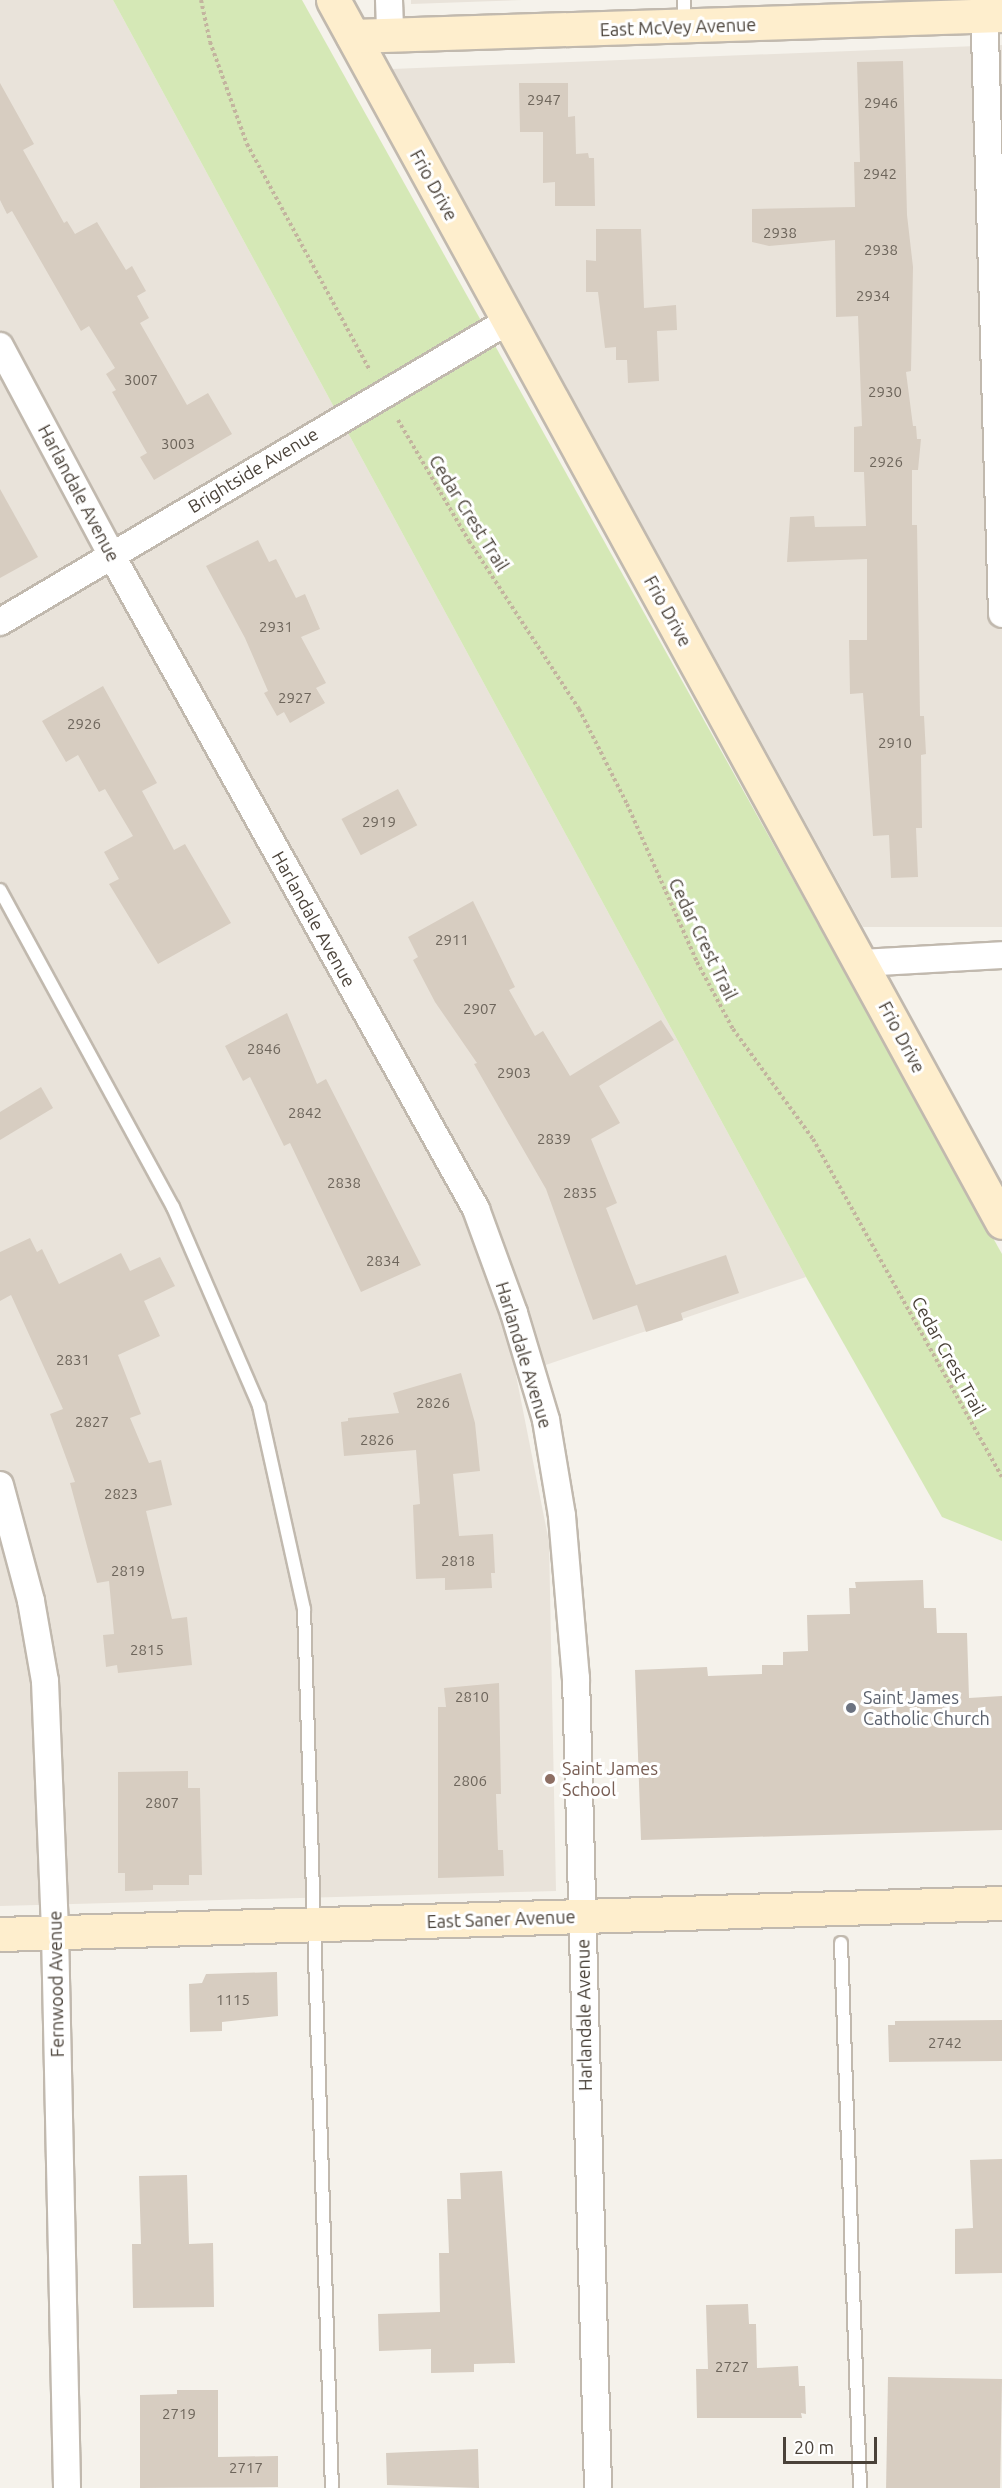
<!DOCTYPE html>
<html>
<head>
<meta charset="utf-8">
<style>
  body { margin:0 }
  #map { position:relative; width:1002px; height:2488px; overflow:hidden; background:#f5f2eb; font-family:Ubuntu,sans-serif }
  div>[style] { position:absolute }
  .residential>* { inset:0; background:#e9e3da }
  .green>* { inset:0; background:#d5e8b6 }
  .building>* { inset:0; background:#d7cdc1; transform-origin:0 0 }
  .path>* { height:4px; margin-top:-2px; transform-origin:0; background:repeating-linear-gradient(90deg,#c3b49f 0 3px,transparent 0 6px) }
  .roads { filter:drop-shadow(2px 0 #c1b9ae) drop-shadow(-2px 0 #c1b9ae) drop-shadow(0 2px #c1b9ae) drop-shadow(0 -2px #c1b9ae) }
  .lane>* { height:12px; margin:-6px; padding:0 6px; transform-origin:6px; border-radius:6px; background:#fff }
  .street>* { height:26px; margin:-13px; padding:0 13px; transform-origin:13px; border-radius:13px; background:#fff }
  .secondary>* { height:33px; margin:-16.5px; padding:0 16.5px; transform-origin:16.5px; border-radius:16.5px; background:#feeecd }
  .dots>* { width:16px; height:16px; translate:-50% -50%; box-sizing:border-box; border:3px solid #fff; border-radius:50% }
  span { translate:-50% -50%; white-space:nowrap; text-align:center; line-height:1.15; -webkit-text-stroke:6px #fff; paint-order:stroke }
  .number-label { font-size:15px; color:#6d655b }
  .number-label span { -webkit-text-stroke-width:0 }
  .street-label { font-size:18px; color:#4a4239 }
  .worship-label { font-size:18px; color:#5b616d }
  .left { translate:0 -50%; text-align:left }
  .education-label { font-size:18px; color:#785e54 }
  .scale { position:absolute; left:783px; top:2437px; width:94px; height:27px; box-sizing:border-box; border:3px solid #4a4239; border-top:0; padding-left:8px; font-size:18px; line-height:21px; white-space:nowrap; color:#4a4239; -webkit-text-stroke:4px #fff; paint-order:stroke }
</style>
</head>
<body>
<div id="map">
  <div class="residential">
    <div style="clip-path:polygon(0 0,113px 0,806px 1277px,516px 1375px,549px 1542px,556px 1891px,0 1906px)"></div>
    <div style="clip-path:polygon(411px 0,522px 0,411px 4px)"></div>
    <div style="clip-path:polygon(1002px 45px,1002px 927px,863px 927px,392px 69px)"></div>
  </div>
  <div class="green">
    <div style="clip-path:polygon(113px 0,302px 0,1002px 1254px,1002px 1541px,942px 1517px,806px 1277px)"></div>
  </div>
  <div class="building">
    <div style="clip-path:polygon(903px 61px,907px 215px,913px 267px,911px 371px,906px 372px,913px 426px,916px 426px,917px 439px,921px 439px,918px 470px,912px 470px,912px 525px,917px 525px,920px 716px,924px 716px,926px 754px,921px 755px,922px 828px,916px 828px,918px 877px,891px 878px,889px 835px,873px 836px,863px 693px,850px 694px,849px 640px,867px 640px,867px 559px,787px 562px,790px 517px,814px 516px,815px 527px,866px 526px,864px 472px,854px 472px,854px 427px,862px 426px,858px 316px,836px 317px,835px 240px,769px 246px,752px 242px,752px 209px,855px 207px,854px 162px,860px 162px,857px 62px)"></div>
    <div style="clip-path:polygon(0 83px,34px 144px,23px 150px,64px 223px,67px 221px,75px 234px,97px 222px,126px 270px,132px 266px,146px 291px,137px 296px,149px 318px,140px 323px,187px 405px,208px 393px,232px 434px,154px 480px,140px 457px,147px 453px,112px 392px,116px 390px,106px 374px,115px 368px,89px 326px,81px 331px,12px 211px,7px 214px,0 200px)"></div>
    <div style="clip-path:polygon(519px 83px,568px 83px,568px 117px,575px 116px,576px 154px,588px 153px,589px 158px,594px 158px,595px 206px,555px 206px,555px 182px,543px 183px,543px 132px,520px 132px)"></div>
    <div style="clip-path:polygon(596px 229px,641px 229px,644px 308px,676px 305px,677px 330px,657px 331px,659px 381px,628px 383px,627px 360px,616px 360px,616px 347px,605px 348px,598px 292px,586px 292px,586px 260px,596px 261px)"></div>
    <div style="clip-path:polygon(0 489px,38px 557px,0 578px)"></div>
    <div style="clip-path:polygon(258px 540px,269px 562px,276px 559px,296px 598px,305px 594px,320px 629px,301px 637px,326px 683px,316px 688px,325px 703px,290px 723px,284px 712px,277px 716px,264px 693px,268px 691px,245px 638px,206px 566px)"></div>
    <div style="clip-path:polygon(103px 686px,157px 783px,142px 791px,174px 850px,185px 844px,231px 923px,158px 964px,109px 884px,119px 879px,104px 852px,133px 836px,105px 789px,99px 792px,78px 755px,66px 762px,42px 721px)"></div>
    <div style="left:398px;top:789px;width:41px;height:64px;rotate:62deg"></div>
    <div style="clip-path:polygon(473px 901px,515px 987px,509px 990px,535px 1036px,543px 1031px,570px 1076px,661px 1020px,674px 1040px,599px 1086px,620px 1123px,591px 1139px,617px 1203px,606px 1208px,636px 1285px,726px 1255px,739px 1293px,681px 1313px,683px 1320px,646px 1332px,637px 1305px,593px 1320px,546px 1189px,474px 1064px,477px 1063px,435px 1002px,413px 960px,418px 957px,408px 937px)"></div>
    <div style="clip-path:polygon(287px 1013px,317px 1084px,326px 1079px,421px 1265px,361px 1292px,290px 1143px,284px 1146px,250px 1077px,243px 1081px,225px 1046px)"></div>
    <div style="clip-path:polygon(41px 1087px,53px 1108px,0 1140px,0 1112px)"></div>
    <div style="clip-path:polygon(30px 1238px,37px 1252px,42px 1249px,59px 1284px,121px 1253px,130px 1271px,160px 1257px,175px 1286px,144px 1301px,160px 1336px,118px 1355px,141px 1414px,130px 1418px,149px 1463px,161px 1460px,172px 1505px,146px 1511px,172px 1619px,187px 1617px,192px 1665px,118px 1673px,117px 1665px,106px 1667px,103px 1635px,114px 1634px,109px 1581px,97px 1583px,70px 1483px,75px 1482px,50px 1414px,63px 1409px,11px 1295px,0 1301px,0 1252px)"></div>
    <div style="clip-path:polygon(461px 1373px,475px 1423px,480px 1471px,453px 1474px,459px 1536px,493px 1534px,495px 1573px,491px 1573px,492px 1588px,445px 1590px,445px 1578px,416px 1579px,413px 1505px,420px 1504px,416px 1450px,344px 1456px,341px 1422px,348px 1421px,348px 1418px,399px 1413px,393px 1393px)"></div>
    <div style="clip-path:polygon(923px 1580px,924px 1608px,936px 1608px,937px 1633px,967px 1633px,969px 1698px,1002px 1696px,1002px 1830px,641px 1840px,635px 1670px,707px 1667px,708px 1676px,762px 1674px,762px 1665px,783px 1665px,783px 1652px,808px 1651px,807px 1615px,850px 1614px,849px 1588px,856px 1588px,855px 1582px)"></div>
    <div style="clip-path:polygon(499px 1683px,501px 1794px,496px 1794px,498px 1850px,503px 1850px,504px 1876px,438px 1878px,438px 1707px,446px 1707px,444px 1688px)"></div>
    <div style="clip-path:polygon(188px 1771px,188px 1788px,200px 1788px,202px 1875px,189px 1875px,189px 1885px,153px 1885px,153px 1890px,125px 1891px,125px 1873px,118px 1873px,118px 1772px)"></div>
    <div style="clip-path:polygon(277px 1972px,278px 2016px,222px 2022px,222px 2031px,190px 2032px,189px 1984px,202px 1983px,206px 1974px)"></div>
    <div style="clip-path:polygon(1002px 2020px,1002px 2061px,889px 2062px,888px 2025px,895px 2025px,895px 2021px)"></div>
    <div style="clip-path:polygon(1002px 2159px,1002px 2273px,955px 2274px,955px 2229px,973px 2228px,970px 2160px)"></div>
    <div style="clip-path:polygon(502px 2171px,515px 2363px,474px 2364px,474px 2372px,431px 2373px,431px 2349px,379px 2351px,378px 2314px,440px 2312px,439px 2253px,449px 2253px,447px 2199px,461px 2199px,460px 2173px)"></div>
    <div style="clip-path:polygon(187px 2175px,189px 2244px,213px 2243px,214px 2307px,133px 2308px,132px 2244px,141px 2244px,139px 2176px)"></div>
    <div style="clip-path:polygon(748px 2304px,749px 2324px,756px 2324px,757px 2368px,798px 2366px,799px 2386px,805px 2386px,806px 2414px,801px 2413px,802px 2418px,697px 2418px,696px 2369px,708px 2369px,706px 2305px)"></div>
    <div style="left:888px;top:2377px;width:114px;height:111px;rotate:1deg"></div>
    <div style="clip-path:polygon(177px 2390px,218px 2390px,218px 2457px,278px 2456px,278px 2487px,140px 2488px,140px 2395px,177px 2394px)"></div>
    <div style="clip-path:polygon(478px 2449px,479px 2488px,387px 2485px,386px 2453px)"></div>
  </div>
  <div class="path">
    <div style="left:201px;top:0;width:43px;rotate:77.9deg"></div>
    <div style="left:210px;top:42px;width:109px;rotate:70.1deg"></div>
    <div style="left:247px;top:144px;width:258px;rotate:61.5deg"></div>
    <div style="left:398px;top:420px;width:140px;rotate:59.6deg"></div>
    <div style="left:469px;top:541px;width:201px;rotate:56.8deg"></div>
    <div style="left:579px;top:709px;width:106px;rotate:63.2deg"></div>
    <div style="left:627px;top:804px;width:173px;rotate:66.1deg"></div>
    <div style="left:697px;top:962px;width:76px;rotate:61.8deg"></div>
    <div style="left:733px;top:1029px;width:136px;rotate:54deg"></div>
    <div style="left:813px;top:1139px;width:387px;rotate:60.8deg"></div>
  </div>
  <div class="roads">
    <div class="lane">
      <div style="left:684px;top:0;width:23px;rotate:90deg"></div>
      <div style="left:0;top:890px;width:361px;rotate:61.4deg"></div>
      <div style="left:173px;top:1207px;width:217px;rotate:66.6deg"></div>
      <div style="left:259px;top:1406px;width:208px;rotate:77.5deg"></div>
      <div style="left:304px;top:1609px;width:879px;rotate:88.18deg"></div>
      <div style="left:841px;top:1943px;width:545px;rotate:88deg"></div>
    </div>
    <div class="street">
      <div style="left:389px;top:0;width:35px;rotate:88deg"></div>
      <div style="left:984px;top:0;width:614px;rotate:88.32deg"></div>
      <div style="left:0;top:346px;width:238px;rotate:61.9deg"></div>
      <div style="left:112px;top:556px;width:748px;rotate:60.86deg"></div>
      <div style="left:476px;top:1209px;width:111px;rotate:69.9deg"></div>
      <div style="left:514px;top:1313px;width:112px;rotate:73.3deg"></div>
      <div style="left:546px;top:1420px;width:97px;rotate:80.5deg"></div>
      <div style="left:562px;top:1516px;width:163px;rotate:85.1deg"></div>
      <div style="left:576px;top:1678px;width:810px;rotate:88.44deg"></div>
      <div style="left:0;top:622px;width:590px;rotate:-30.65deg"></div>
      <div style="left:861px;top:963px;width:141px;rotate:-3.2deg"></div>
      <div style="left:0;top:1485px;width:120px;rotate:75deg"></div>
      <div style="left:31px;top:1601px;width:81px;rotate:80.1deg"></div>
      <div style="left:45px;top:1681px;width:251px;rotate:87.7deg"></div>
      <div style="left:55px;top:1932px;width:556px;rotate:88.76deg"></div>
    </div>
    <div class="secondary">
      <div style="left:333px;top:0;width:1393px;rotate:61.3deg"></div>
      <div style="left:353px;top:36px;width:649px;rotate:-1.85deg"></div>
      <div style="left:0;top:1934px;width:1002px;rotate:-1.77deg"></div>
    </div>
  </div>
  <div class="dots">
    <div style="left:851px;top:1708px;background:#6b7280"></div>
    <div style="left:550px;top:1779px;background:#8d6e63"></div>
  </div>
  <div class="number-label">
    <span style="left:544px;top:100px">2947</span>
    <span style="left:881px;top:103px">2946</span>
    <span style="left:880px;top:174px">2942</span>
    <span style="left:780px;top:233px">2938</span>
    <span style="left:881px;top:250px">2938</span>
    <span style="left:873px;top:296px">2934</span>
    <span style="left:141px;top:380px">3007</span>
    <span style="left:885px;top:392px">2930</span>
    <span style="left:178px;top:444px">3003</span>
    <span style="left:886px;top:462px">2926</span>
    <span style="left:276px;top:627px">2931</span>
    <span style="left:295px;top:698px">2927</span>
    <span style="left:84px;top:724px">2926</span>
    <span style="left:895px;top:743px">2910</span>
    <span style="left:379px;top:822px">2919</span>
    <span style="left:452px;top:940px">2911</span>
    <span style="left:480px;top:1009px">2907</span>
    <span style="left:264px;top:1049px">2846</span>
    <span style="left:514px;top:1073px">2903</span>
    <span style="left:305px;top:1113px">2842</span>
    <span style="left:554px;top:1139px">2839</span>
    <span style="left:344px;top:1183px">2838</span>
    <span style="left:580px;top:1193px">2835</span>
    <span style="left:383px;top:1261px">2834</span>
    <span style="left:73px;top:1360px">2831</span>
    <span style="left:433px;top:1403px">2826</span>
    <span style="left:92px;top:1422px">2827</span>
    <span style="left:377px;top:1440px">2826</span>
    <span style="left:121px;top:1494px">2823</span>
    <span style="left:458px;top:1561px">2818</span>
    <span style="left:128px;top:1571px">2819</span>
    <span style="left:147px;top:1650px">2815</span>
    <span style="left:472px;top:1697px">2810</span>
    <span style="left:470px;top:1781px">2806</span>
    <span style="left:162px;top:1803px">2807</span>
    <span style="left:233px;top:2000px">1115</span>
    <span style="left:945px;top:2043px">2742</span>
    <span style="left:732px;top:2367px">2727</span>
    <span style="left:179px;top:2414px">2719</span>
    <span style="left:246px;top:2468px">2717</span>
  </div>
  <div class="street-label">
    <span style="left:678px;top:27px;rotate:-2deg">East McVey Avenue</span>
    <span style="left:434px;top:185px;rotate:61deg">Frio Drive</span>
    <span style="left:253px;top:470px;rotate:-31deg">Brightside Avenue</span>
    <span style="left:79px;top:493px;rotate:62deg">Harlandale Avenue</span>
    <span style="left:469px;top:513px;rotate:58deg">Cedar Crest Trail</span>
    <span style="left:668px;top:611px;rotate:61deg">Frio Drive</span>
    <span style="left:314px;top:919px;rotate:61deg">Harlandale Avenue</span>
    <span style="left:703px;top:939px;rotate:64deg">Cedar Crest Trail</span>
    <span style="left:902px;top:1037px;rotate:62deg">Frio Drive</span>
    <span style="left:524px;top:1355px;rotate:73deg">Harlandale Avenue</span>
    <span style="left:949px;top:1356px;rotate:61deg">Cedar Crest Trail</span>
    <span style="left:501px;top:1919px;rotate:-2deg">East Saner Avenue</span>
    <span style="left:56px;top:1984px;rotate:-91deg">Fernwood Avenue</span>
    <span style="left:584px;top:2015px;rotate:-91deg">Harlandale Avenue</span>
  </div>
  <div class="worship-label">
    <span class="left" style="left:863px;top:1708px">Saint James<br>Catholic Church</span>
  </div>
  <div class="education-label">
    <span class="left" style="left:562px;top:1779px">Saint James<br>School</span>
  </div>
  <div class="scale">20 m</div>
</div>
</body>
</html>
